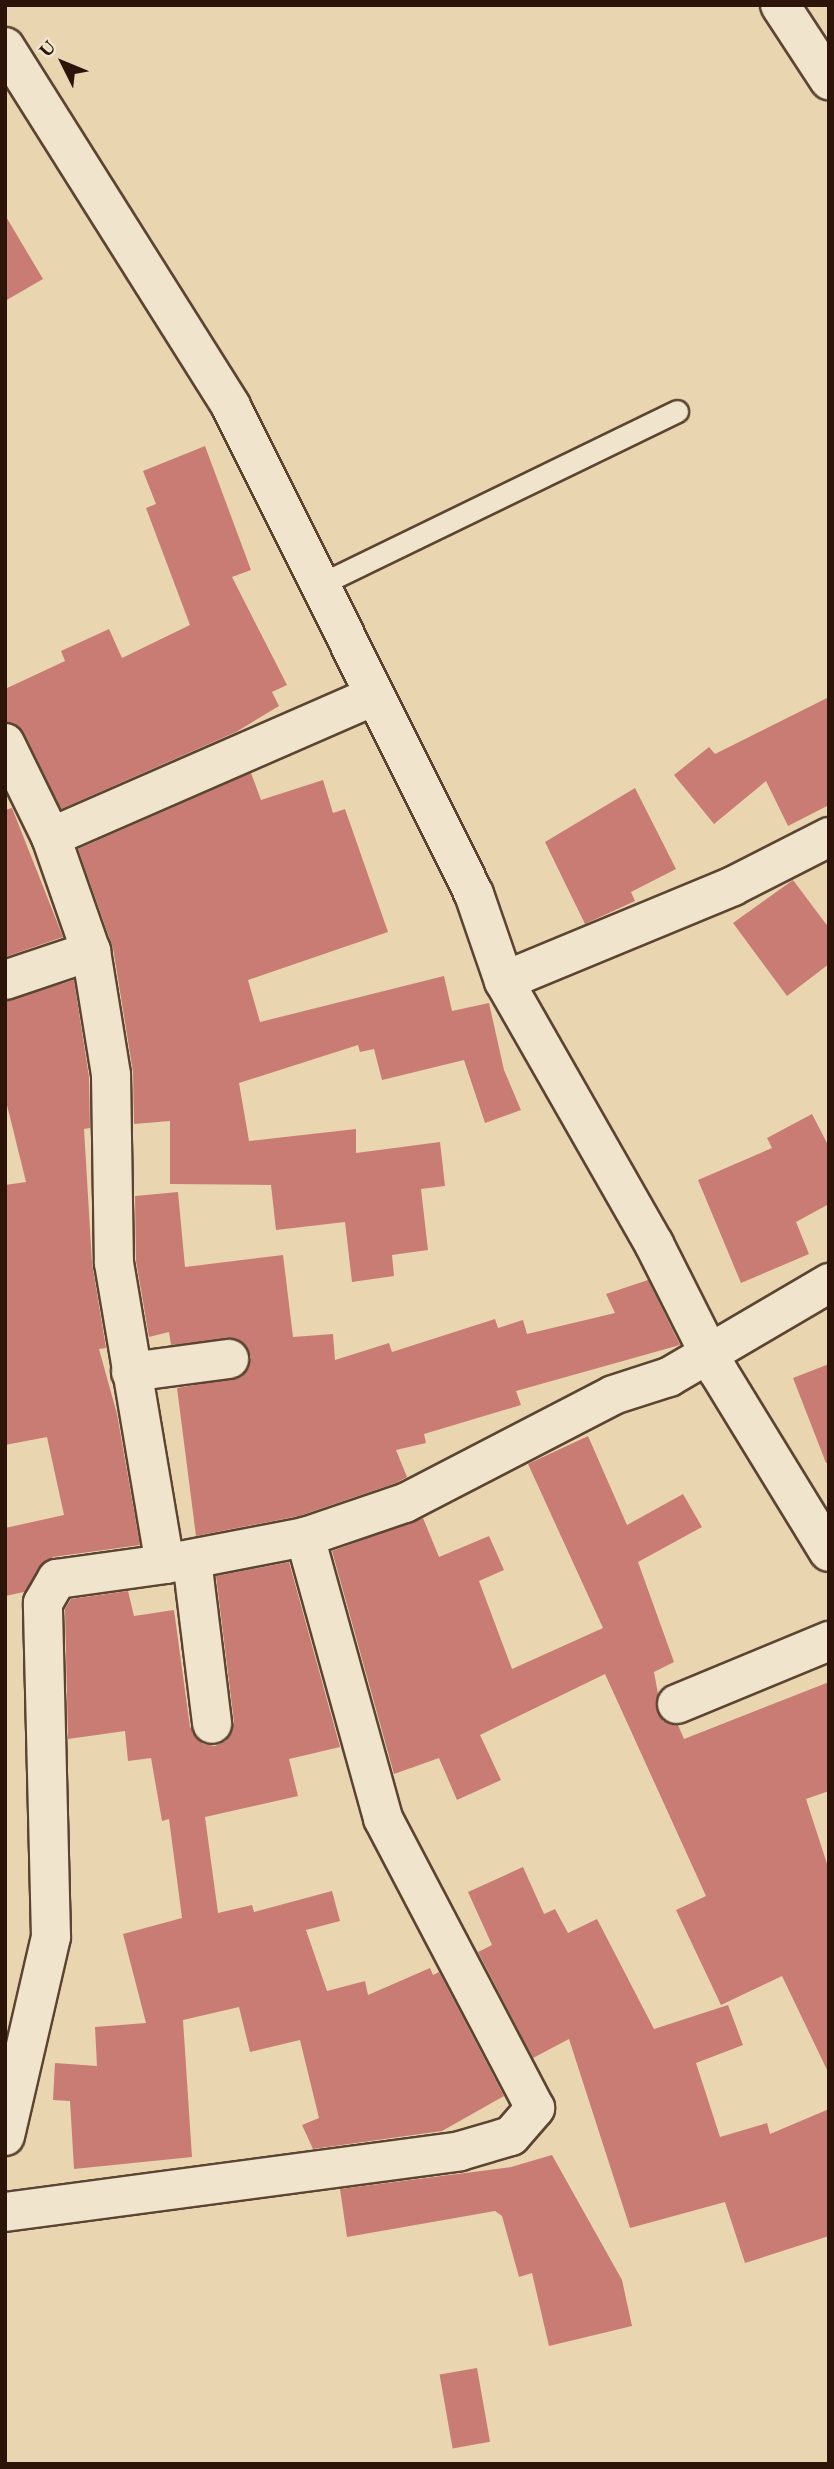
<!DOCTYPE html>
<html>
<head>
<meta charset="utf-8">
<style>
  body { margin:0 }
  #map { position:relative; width:834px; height:2469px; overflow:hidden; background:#e9d6b0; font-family:"EB Garamond",serif }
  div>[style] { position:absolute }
  .building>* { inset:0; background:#c97c74; transform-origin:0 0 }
  .roads { filter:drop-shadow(2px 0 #5c4432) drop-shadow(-2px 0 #5c4432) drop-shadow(0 2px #5c4432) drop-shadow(0 -2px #5c4432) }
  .service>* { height:21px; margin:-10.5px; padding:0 10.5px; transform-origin:10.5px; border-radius:10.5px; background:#f1e4cc }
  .minor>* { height:38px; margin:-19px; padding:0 19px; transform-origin:19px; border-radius:19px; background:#f1e4cc }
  span { translate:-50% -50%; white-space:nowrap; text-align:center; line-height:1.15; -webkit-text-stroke:7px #f1e4cc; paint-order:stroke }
  .frame { position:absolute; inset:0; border:7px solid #2d1408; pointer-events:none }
  .north { position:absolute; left:28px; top:28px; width:70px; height:70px; -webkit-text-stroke:5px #f1e4cc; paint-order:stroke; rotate:313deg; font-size:19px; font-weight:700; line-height:28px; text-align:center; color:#2d1408 }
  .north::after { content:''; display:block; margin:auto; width:24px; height:32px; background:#2d1408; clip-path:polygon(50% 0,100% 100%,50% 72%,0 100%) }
</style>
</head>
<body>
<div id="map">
  <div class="building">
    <div style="clip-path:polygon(5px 215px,43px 279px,5px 301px)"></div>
    <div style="clip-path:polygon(205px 446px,251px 570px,232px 577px,287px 685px,272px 692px,279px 706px,236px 732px,61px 809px,24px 733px,5px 721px,5px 689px,65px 661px,61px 651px,109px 629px,122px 658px,190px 625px,146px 508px,156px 504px,143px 471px)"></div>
    <div style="clip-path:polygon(829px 697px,829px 805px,788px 826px,766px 781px,714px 824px,674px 775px,709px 747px,715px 754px)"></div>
    <div style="clip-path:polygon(251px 773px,261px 800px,323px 780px,333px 813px,345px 809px,388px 932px,248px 980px,260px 1022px,444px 976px,452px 1011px,489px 1003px,504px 1070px,521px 1110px,485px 1123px,464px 1060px,382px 1080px,374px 1049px,360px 1052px,358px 1045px,239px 1083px,249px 1141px,356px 1129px,356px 1153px,440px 1142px,445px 1186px,421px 1189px,428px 1250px,392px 1255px,394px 1276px,352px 1282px,345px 1222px,276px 1230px,271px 1185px,170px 1184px,170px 1121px,134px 1124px,133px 1072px,113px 948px,78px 849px)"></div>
    <div style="clip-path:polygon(635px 788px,676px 869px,631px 892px,635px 901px,585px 924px,545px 842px)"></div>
    <div style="clip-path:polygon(12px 808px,63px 937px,5px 957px,5px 810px)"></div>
    <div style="clip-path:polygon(793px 880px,829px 928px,829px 964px,787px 996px,733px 923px)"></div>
    <div style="clip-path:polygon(74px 980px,89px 1077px,90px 1128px,84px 1129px,92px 1263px,106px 1348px,99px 1349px,117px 1414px,140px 1545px,53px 1557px,24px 1592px,5px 1596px,5px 1528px,64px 1515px,47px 1437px,5px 1445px,5px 1185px,26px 1182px,5px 1097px,5px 1001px)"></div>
    <div style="clip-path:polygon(812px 1114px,829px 1147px,829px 1204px,796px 1222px,809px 1254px,741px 1283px,698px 1180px,772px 1148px,767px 1138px)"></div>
    <div style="clip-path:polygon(178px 1192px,185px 1267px,283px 1255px,293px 1337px,333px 1334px,335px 1360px,389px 1343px,392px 1352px,495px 1319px,498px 1328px,523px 1320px,527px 1334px,615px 1313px,606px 1294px,648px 1280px,680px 1345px,516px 1391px,521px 1405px,424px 1434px,426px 1443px,396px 1450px,407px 1477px,396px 1483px,299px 1516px,196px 1536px,177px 1388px,242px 1377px,251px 1357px,237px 1339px,171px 1345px,169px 1332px,149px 1337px,136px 1261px,135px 1196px)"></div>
    <div style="clip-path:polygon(829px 1364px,829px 1463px,826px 1463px,793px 1378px)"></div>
    <div style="clip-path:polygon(588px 1436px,627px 1525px,683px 1494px,702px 1527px,638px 1562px,674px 1662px,654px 1672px,663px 1721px,678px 1725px,684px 1739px,829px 1682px,829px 1791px,806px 1799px,829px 1870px,829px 2074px,782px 1976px,721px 2005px,676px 1910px,706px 1896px,605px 1674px,480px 1735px,501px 1780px,457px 1800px,439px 1758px,394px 1774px,332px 1551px,423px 1518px,439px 1557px,489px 1536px,504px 1570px,479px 1581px,512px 1669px,603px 1628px,528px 1464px)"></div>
    <div style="clip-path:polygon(289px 1562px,340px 1747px,289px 1759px,298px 1796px,205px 1817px,218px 1913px,252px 1905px,254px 1912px,332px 1891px,340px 1921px,306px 1930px,327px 1991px,365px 1981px,368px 1995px,430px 1968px,433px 1975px,439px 1972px,504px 2096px,442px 2131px,313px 2149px,302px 2125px,319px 2118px,300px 2040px,250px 2052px,239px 2007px,183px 2020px,192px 2157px,74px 2169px,70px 2101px,53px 2100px,55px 2063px,97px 2066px,95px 2027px,146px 2023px,123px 1934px,182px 1918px,169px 1819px,162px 1821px,151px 1758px,128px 1761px,125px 1731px,68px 1739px,65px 1609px,71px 1599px,128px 1591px,134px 1616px,174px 1610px,190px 1727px,203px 1744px,215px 1746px,226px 1741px,234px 1722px,216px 1576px)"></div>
    <div style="clip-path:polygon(523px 1867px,544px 1914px,555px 1909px,568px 1933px,597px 1919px,654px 2029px,728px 2005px,743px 2045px,696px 2063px,720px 2137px,767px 2123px,770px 2134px,829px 2109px,829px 2236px,745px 2263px,725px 2202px,630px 2228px,569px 2039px,533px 2058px,478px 1952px,492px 1945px,468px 1892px)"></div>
    <div style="clip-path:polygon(552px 2155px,622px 2280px,632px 2326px,549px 2346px,532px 2273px,519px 2277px,502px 2216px,495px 2211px,347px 2237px,340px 2189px,511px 2167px)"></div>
    <div style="left:477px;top:2368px;width:75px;height:38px;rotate:80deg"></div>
  </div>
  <div class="roads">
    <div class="service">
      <div style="left:319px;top:585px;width:398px;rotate:-25.9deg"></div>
    </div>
    <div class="minor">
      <div style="left:780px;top:5px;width:90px;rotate:56.8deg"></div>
      <div style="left:5px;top:47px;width:424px;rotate:57.8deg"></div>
      <div style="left:231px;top:406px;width:545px;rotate:63.53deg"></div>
      <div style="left:474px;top:894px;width:92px;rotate:71deg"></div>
      <div style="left:504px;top:981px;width:303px;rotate:60.3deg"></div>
      <div style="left:654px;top:1244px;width:142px;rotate:63.3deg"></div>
      <div style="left:718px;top:1371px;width:212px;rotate:58.5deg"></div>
      <div style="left:5px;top:743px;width:105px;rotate:63.9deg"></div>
      <div style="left:51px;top:837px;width:121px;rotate:70.7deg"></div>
      <div style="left:91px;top:951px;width:126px;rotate:80.8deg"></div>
      <div style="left:111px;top:1075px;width:188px;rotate:89.1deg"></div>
      <div style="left:114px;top:1263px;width:305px;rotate:80.4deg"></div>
      <div style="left:165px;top:1564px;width:143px;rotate:-10.9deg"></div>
      <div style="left:305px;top:1537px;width:106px;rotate:-18.8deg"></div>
      <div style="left:405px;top:1503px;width:234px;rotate:-27.4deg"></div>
      <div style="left:613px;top:1395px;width:59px;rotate:-17.8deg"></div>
      <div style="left:669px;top:1377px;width:186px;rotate:-30.4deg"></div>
      <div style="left:51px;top:837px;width:352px;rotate:-23.6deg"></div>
      <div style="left:5px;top:980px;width:91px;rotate:-18.6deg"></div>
      <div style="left:504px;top:981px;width:248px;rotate:-22.5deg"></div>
      <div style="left:733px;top:886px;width:108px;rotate:-27deg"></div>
      <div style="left:131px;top:1372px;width:99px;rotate:-7.6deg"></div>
      <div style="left:192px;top:1560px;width:165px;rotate:83deg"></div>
      <div style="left:677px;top:1704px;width:165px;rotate:-22.5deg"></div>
      <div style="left:5px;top:2136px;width:204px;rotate:-77deg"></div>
      <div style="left:51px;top:1937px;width:334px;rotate:-91.4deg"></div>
      <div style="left:43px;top:1603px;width:28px;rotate:-60deg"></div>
      <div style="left:57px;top:1579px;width:109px;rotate:-7.9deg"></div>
      <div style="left:5px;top:2212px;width:459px;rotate:-7.6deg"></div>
      <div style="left:460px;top:2151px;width:53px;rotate:-16.4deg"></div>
      <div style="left:511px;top:2136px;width:37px;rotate:-49deg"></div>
      <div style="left:535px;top:2108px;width:327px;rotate:-117.7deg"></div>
      <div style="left:383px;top:1818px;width:292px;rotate:-105.5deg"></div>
    </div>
  </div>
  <div class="frame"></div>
  <div class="north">U</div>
</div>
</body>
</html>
